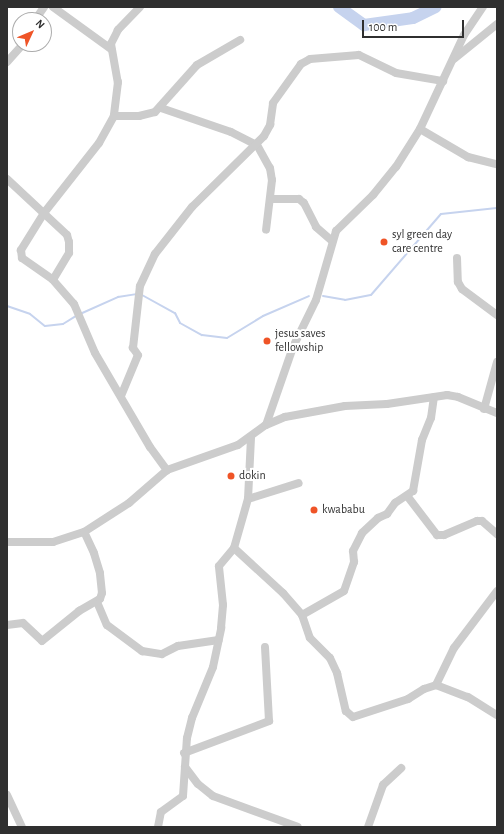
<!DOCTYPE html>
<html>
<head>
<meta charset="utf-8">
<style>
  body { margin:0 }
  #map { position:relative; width:504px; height:834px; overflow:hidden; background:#fff; font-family:"Alegreya Sans",sans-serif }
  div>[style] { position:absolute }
  .stream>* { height:2px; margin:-1px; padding:0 1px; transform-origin:1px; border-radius:1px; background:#c6d3ee }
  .river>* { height:12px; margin:-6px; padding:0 6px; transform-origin:6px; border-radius:6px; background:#c6d3ee }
  .minor>* { height:8px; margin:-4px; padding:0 4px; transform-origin:4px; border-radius:4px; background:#ccc }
  .dots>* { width:11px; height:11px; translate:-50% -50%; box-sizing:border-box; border:2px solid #fff; border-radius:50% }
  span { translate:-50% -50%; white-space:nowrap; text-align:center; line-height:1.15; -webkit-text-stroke:4px #fff; paint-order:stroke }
  .poi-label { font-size:12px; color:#2f2f2f }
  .left { translate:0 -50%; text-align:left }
  .frame { position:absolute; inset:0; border:8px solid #2f2f2f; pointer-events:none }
  .north { position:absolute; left:12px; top:12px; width:40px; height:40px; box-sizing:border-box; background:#fff; border:1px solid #acacac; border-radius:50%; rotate:46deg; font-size:11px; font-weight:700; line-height:16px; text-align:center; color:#2f2f2f }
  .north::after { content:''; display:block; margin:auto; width:14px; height:18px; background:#ef5427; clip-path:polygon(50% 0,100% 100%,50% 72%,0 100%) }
  .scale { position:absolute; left:362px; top:20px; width:102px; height:18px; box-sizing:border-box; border:2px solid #2f2f2f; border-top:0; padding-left:5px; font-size:12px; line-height:14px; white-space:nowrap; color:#2f2f2f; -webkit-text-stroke:3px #fff; paint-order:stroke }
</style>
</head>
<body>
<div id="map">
  <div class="stream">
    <div style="left:142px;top:295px;width:38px;rotate:29deg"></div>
    <div style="left:175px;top:313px;width:11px;rotate:63deg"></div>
    <div style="left:180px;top:323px;width:25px;rotate:29deg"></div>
    <div style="left:202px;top:335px;width:25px;rotate:7deg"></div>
    <div style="left:227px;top:338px;width:42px;rotate:-31.4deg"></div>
    <div style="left:263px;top:316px;width:50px;rotate:-23.5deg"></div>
    <div style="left:323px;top:296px;width:22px;rotate:10deg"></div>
    <div style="left:345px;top:300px;width:26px;rotate:-11deg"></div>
    <div style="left:371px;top:295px;width:107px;rotate:-49.2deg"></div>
    <div style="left:441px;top:214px;width:56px;rotate:-6.1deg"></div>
    <div style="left:7px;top:306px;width:24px;rotate:19deg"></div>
    <div style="left:30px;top:314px;width:19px;rotate:39deg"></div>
    <div style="left:45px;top:326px;width:18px;rotate:-6deg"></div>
    <div style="left:63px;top:324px;width:15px;rotate:-32deg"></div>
    <div style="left:80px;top:314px;width:42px;rotate:-24.1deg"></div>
    <div style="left:118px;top:297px;width:20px;rotate:-9deg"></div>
  </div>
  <div class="river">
    <div style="left:339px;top:7px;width:31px;rotate:36deg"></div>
    <div style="left:364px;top:25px;width:49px;rotate:-8.1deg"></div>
    <div style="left:413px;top:18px;width:25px;rotate:-26deg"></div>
  </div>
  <div class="minor">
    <div style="left:53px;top:7px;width:72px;rotate:35.9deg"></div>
    <div style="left:140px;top:7px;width:32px;rotate:134deg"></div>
    <div style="left:118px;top:30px;width:16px;rotate:117deg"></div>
    <div style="left:111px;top:44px;width:39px;rotate:80deg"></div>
    <div style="left:118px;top:82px;width:34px;rotate:97deg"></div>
    <div style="left:114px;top:116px;width:31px;rotate:119deg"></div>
    <div style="left:99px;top:143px;width:89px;rotate:128.2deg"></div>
    <div style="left:44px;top:213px;width:44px;rotate:121.9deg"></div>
    <div style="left:21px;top:250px;width:8px;rotate:83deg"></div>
    <div style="left:22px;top:258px;width:38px;rotate:35deg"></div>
    <div style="left:53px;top:280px;width:32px;rotate:49deg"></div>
    <div style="left:74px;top:304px;width:53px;rotate:66.8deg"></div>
    <div style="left:95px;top:353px;width:109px;rotate:59.7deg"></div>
    <div style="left:150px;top:447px;width:29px;rotate:54deg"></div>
    <div style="left:35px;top:20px;width:16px;rotate:-55deg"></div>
    <div style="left:454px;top:59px;width:55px;rotate:-39.1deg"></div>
    <div style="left:7px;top:62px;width:24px;rotate:-48deg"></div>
    <div style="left:161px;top:108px;width:74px;rotate:18.9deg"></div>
    <div style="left:231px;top:132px;width:29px;rotate:27deg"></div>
    <div style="left:257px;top:145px;width:26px;rotate:61deg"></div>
    <div style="left:270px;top:168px;width:12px;rotate:81deg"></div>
    <div style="left:272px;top:180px;width:50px;rotate:96.8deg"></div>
    <div style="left:114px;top:116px;width:25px"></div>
    <div style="left:139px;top:116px;width:16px;rotate:-14deg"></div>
    <div style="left:155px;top:112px;width:63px;rotate:-48.2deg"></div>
    <div style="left:197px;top:65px;width:50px;rotate:-30.2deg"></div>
    <div style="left:420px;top:129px;width:56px;rotate:30.3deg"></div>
    <div style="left:468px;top:157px;width:30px;rotate:14deg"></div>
    <div style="left:7px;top:179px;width:82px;rotate:43deg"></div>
    <div style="left:67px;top:235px;width:7px;rotate:74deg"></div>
    <div style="left:69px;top:242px;width:11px;rotate:90deg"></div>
    <div style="left:69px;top:253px;width:31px;rotate:121deg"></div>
    <div style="left:270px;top:199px;width:29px"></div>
    <div style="left:299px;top:199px;width:6px;rotate:39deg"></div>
    <div style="left:304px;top:203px;width:27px;rotate:63deg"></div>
    <div style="left:316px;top:227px;width:21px;rotate:41deg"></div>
    <div style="left:457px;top:258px;width:24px;rotate:88deg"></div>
    <div style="left:458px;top:282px;width:8px;rotate:60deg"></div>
    <div style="left:462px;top:289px;width:44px;rotate:36.6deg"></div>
    <div style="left:121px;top:396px;width:44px;rotate:-67.5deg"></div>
    <div style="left:138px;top:355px;width:9px;rotate:-126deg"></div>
    <div style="left:133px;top:348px;width:62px;rotate:-83.6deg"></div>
    <div style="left:140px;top:286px;width:35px;rotate:-65deg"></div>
    <div style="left:155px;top:254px;width:60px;rotate:-51.8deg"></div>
    <div style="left:192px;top:207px;width:101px;rotate:-44.6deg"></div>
    <div style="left:264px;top:136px;width:13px;rotate:-61deg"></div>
    <div style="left:270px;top:125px;width:22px;rotate:-82deg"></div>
    <div style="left:273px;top:103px;width:48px;rotate:-54.3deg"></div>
    <div style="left:301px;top:64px;width:10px;rotate:-29deg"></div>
    <div style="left:310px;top:59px;width:49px;rotate:-4.7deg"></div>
    <div style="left:359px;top:55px;width:41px;rotate:25.9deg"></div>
    <div style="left:396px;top:73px;width:48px;rotate:9.7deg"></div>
    <div style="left:484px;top:409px;width:49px;rotate:-74.5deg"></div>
    <div style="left:266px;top:425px;width:83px;rotate:-70.9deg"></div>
    <div style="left:293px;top:347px;width:52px;rotate:-63.9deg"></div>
    <div style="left:316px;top:300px;width:72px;rotate:-73.8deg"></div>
    <div style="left:336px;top:231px;width:52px;rotate:-44.2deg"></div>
    <div style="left:373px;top:195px;width:36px;rotate:-51deg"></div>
    <div style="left:396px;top:167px;width:45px;rotate:-57.7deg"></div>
    <div style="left:420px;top:129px;width:104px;rotate:-64.9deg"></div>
    <div style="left:464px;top:35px;width:34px;rotate:-56deg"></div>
    <div style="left:408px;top:497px;width:48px;rotate:52.7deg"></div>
    <div style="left:437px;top:535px;width:7px"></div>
    <div style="left:444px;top:535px;width:36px;rotate:-23deg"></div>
    <div style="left:477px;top:521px;width:5px"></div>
    <div style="left:482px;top:521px;width:20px;rotate:41deg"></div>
    <div style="left:248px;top:499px;width:53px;rotate:-17.4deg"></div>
    <div style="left:7px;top:542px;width:46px"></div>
    <div style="left:53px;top:542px;width:33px;rotate:-18deg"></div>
    <div style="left:84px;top:532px;width:54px;rotate:-32.8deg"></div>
    <div style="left:129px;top:503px;width:50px;rotate:-41deg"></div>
    <div style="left:167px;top:470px;width:75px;rotate:-19.4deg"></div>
    <div style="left:238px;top:445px;width:34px;rotate:-36deg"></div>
    <div style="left:266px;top:425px;width:21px;rotate:-23deg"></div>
    <div style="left:285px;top:417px;width:61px;rotate:-10.4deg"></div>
    <div style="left:345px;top:406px;width:42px;rotate:-2.7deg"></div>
    <div style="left:387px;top:404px;width:61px;rotate:-8.5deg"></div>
    <div style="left:447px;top:395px;width:11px;rotate:10deg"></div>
    <div style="left:458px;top:397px;width:42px;rotate:22.3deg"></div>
    <div style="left:234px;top:548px;width:67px;rotate:42.6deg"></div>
    <div style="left:283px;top:593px;width:29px;rotate:49deg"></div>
    <div style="left:302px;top:615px;width:24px;rotate:71deg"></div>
    <div style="left:310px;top:638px;width:28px;rotate:45deg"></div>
    <div style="left:330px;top:658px;width:17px;rotate:65deg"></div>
    <div style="left:337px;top:673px;width:39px;rotate:77deg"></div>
    <div style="left:346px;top:711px;width:9px;rotate:41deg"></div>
    <div style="left:353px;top:717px;width:58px;rotate:-18.1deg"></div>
    <div style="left:408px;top:699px;width:19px;rotate:-32deg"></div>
    <div style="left:424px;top:689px;width:13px;rotate:-18deg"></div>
    <div style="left:436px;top:685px;width:34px;rotate:21deg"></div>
    <div style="left:468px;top:697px;width:34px;rotate:32deg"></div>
    <div style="left:97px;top:602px;width:25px;rotate:67deg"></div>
    <div style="left:107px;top:625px;width:44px;rotate:36.6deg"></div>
    <div style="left:142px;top:651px;width:20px;rotate:9deg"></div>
    <div style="left:162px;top:654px;width:18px;rotate:-27deg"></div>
    <div style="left:178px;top:646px;width:41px;rotate:-8.3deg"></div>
    <div style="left:302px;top:615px;width:48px;rotate:-29.7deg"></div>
    <div style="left:344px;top:591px;width:31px;rotate:-71deg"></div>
    <div style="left:354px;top:562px;width:11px;rotate:-95deg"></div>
    <div style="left:353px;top:551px;width:20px;rotate:-63deg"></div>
    <div style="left:362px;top:533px;width:22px;rotate:-43deg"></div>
    <div style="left:378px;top:518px;width:10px;rotate:-24deg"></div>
    <div style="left:387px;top:514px;width:14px;rotate:-54deg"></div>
    <div style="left:395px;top:503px;width:22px;rotate:-34deg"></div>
    <div style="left:413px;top:491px;width:52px;rotate:-80deg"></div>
    <div style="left:422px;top:440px;width:24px;rotate:-68deg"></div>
    <div style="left:431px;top:418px;width:21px;rotate:-82deg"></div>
    <div style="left:7px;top:625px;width:16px;rotate:-7deg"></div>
    <div style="left:23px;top:623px;width:26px;rotate:43deg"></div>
    <div style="left:42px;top:641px;width:48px;rotate:-39deg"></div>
    <div style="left:79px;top:611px;width:24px;rotate:-30deg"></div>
    <div style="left:100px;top:599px;width:6px;rotate:-72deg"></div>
    <div style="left:102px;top:593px;width:20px;rotate:-96deg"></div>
    <div style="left:100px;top:573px;width:21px;rotate:-107deg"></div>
    <div style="left:94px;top:553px;width:23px;rotate:-115deg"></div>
    <div style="left:436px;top:685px;width:41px;rotate:-64.1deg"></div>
    <div style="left:454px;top:648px;width:71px;rotate:-53deg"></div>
    <div style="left:184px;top:753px;width:91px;rotate:-20.6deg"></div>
    <div style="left:269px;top:721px;width:74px;rotate:-93.1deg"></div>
    <div style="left:185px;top:767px;width:21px;rotate:53deg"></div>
    <div style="left:198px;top:784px;width:19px;rotate:39deg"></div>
    <div style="left:213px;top:796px;width:90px;rotate:20deg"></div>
    <div style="left:7px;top:795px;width:35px;rotate:65deg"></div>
    <div style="left:158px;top:827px;width:15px;rotate:-79deg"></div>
    <div style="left:161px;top:812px;width:27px;rotate:-36deg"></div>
    <div style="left:183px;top:796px;width:58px;rotate:-86.1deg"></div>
    <div style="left:187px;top:738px;width:21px;rotate:-76deg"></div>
    <div style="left:192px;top:718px;width:55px;rotate:-67.6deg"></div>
    <div style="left:213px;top:667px;width:40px;rotate:-78deg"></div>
    <div style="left:221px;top:628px;width:23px;rotate:-85deg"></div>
    <div style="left:223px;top:605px;width:39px;rotate:-96deg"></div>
    <div style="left:219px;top:566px;width:23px;rotate:-50deg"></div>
    <div style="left:234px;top:548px;width:51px;rotate:-74.1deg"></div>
    <div style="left:248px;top:499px;width:62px;rotate:-87.2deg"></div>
    <div style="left:368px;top:827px;width:45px;rotate:-70.3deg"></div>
    <div style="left:383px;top:785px;width:25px;rotate:-43deg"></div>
  </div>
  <div class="dots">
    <div style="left:384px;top:242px;background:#ef5427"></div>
    <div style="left:267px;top:341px;background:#ef5427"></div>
    <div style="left:231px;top:476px;background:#ef5427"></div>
    <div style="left:314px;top:510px;background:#ef5427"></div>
  </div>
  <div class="poi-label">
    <span class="left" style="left:392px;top:242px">syl green day<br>care centre</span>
    <span class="left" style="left:275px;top:341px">jesus saves<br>fellowship</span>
    <span class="left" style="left:239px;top:476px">dokin</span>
    <span class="left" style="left:322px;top:510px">kwababu</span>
  </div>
  <div class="frame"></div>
  <div class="north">N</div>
  <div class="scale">100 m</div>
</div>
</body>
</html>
